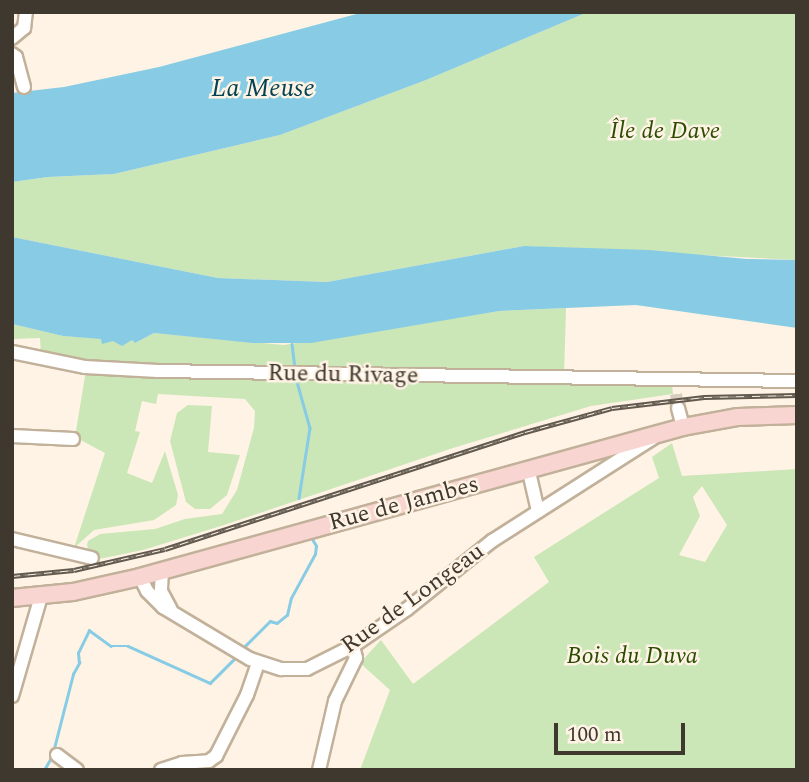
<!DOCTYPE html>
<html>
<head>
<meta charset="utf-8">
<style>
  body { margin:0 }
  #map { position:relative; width:809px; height:782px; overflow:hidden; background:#fef3e4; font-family:Spectral,serif }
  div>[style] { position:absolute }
  .green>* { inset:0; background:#cbe6b7 }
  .water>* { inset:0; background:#87cce4 }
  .stream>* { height:2.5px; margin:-1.25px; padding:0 1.25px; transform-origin:1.25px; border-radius:1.25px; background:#87cce4 }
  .minor-tunnel>* { height:12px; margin-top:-6px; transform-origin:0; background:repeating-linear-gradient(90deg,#d8cec0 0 12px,transparent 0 18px) }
  .roads { filter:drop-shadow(2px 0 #c2b19a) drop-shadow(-2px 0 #c2b19a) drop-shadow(0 2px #c2b19a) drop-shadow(0 -2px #c2b19a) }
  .minor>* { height:12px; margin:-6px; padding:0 6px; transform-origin:6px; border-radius:6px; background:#fff }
  .major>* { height:16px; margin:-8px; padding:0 8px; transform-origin:8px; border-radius:8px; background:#f8d5d0 }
  .rail>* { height:5px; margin-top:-2.5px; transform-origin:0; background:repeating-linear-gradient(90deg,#fef3e4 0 8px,#625a4f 0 16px); box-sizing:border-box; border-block:2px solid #625a4f }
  span { translate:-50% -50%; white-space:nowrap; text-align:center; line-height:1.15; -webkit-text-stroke:5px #fef3e4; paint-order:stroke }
  .park-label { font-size:24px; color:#2a4c00; font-style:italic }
  .street-label { font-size:24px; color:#3f382e }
  .water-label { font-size:26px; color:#024253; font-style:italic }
  .frame { position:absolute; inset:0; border:14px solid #3f382e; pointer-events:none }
  .scale { position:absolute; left:554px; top:723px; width:131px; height:32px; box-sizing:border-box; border:4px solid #3f382e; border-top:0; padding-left:9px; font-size:21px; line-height:24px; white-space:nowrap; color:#3f382e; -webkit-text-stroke:5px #fef3e4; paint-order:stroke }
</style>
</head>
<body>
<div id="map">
  <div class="green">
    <div style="clip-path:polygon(588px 12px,797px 12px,797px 260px,524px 246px,327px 282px,218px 278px,12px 237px,12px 182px,48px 177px,114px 174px,280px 135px,426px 80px)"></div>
    <div style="clip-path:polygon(566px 308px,564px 375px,102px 366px,41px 355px,40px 338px,12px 339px,12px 324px,63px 336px,132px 340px,135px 343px,154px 333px,284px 345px,499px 311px)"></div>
    <div style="clip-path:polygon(86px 370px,672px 384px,673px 394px,591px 406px,453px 448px,224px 525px,143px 550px,99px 559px,89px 552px,87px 545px,88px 541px,100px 534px,155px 529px,185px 519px,222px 514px,237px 490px,254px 428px,255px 411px,245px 399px,158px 394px,156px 404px,142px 401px,135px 431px,140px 432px,127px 473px,152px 483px,165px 451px,178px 495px,176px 505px,154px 520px,94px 530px,74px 548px,105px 453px,75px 437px)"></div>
    <div style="clip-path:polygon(188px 405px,212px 406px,208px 452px,240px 455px,227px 495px,210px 509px,195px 509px,186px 502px,170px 441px,177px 413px)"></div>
    <div style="clip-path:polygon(evenodd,672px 443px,682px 476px,797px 469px,797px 770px,360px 770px,390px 690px,360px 663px,381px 640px,413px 684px,549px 582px,534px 557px,659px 478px,652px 457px,672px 443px,702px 486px,727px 525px,705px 562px,679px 555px,700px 516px,693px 497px,702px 486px)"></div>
  </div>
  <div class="water">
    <div style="clip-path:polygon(364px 12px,588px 12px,426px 80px,280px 135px,114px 174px,48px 177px,12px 182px,12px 93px,64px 87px,159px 67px)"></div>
    <div style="clip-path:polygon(12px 237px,218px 278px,327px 282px,524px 246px,649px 250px,747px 259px,797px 260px,797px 328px,636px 305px,499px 311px,311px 343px,253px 343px,154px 333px,135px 343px,132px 340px,122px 346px,113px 341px,102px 344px,101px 339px,63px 336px,12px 324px)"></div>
  </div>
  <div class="stream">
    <div style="left:292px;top:344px;width:24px;rotate:83deg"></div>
    <div style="left:296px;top:378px;width:52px;rotate:74.4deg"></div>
    <div style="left:310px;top:428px;width:71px;rotate:98.9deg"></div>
    <div style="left:243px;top:648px;width:38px;rotate:-45deg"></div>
    <div style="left:270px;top:621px;width:7px;rotate:16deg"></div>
    <div style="left:277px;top:623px;width:13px;rotate:-39deg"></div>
    <div style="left:287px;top:615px;width:17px;rotate:-77deg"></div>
    <div style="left:291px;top:598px;width:50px;rotate:-61.4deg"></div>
    <div style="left:315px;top:554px;width:8px;rotate:-83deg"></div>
    <div style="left:316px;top:546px;width:6px;rotate:-121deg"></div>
    <div style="left:44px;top:770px;width:16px;rotate:-60deg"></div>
    <div style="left:52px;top:756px;width:85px;rotate:-75.6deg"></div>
    <div style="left:73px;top:674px;width:13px;rotate:-61deg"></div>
    <div style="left:79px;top:663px;width:10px;rotate:-96deg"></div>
    <div style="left:78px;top:653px;width:25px;rotate:-64deg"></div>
    <div style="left:89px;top:630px;width:27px;rotate:36deg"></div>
    <div style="left:111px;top:646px;width:17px"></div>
    <div style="left:128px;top:646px;width:90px;rotate:24.3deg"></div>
    <div style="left:210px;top:683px;width:35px;rotate:-45deg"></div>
  </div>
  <div class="minor-tunnel">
    <div style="left:676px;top:394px;width:14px;rotate:82deg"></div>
  </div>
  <div class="roads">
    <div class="minor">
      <div style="left:12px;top:38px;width:16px;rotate:-40deg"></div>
      <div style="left:24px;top:28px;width:16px;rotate:-83deg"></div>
      <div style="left:12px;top:54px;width:5px;rotate:37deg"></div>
      <div style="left:16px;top:57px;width:31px;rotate:75deg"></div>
      <div style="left:12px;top:352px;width:75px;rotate:11.6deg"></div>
      <div style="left:85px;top:367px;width:73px;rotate:3.1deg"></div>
      <div style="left:158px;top:371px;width:639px;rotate:0.9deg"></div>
      <div style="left:678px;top:408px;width:20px;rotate:75deg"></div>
      <div style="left:12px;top:436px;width:61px;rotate:2.8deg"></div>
      <div style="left:529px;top:472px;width:40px;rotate:77deg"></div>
      <div style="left:12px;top:539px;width:82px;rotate:13.4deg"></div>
      <div style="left:162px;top:570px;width:21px;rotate:93deg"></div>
      <div style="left:161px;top:591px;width:21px;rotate:62deg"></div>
      <div style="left:140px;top:577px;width:16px;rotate:63deg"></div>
      <div style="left:147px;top:591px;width:23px;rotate:45deg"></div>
      <div style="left:163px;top:607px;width:101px;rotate:30.9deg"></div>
      <div style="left:250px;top:659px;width:33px;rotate:18deg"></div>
      <div style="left:281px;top:669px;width:26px"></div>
      <div style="left:307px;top:669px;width:51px;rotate:-26.6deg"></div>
      <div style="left:353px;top:646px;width:65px;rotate:-34.4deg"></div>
      <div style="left:407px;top:609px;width:109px;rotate:-38.7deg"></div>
      <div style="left:492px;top:541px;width:191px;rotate:-32.6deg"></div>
      <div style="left:12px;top:696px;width:104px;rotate:-73.8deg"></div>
      <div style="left:57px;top:755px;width:25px;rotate:37deg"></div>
      <div style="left:161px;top:770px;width:22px;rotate:-18deg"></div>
      <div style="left:182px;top:763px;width:27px;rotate:-4deg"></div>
      <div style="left:209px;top:761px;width:9px;rotate:-36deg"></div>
      <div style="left:216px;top:756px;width:68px;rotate:-63.1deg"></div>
      <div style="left:247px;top:695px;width:34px;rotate:-71deg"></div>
      <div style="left:319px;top:770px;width:71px;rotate:-76.9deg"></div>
      <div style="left:335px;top:701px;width:48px;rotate:-64deg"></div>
      <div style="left:356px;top:658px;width:12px;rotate:-104deg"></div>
    </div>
    <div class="major">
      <div style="left:12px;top:598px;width:61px;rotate:-5.6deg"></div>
      <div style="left:73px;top:592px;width:69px;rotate:-12.6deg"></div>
      <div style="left:140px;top:577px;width:563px;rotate:-15.44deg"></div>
      <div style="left:683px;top:427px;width:56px;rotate:-10.3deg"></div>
      <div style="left:738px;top:417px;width:59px;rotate:-1.9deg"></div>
    </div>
  </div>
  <div class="rail">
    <div style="left:12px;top:576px;width:62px;rotate:-5.5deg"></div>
    <div style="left:74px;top:570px;width:93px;rotate:-13deg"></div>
    <div style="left:165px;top:549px;width:379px;rotate:-18deg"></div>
    <div style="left:525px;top:432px;width:90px;rotate:-15.4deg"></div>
    <div style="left:612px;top:408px;width:93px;rotate:-6.8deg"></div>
    <div style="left:704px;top:397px;width:93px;rotate:-1.2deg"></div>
  </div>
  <div class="park-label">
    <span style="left:665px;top:132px">Île de Dave</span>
    <span style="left:632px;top:657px">Bois du Duva</span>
  </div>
  <div class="street-label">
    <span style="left:343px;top:375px;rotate:1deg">Rue du Rivage</span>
    <span style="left:404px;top:504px;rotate:-15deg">Rue de Jambes</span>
    <span style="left:413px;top:599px;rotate:-36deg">Rue de Longeau</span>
  </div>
  <div class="water-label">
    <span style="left:263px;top:89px">La Meuse</span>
  </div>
  <div class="frame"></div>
  <div class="scale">100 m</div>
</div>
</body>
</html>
